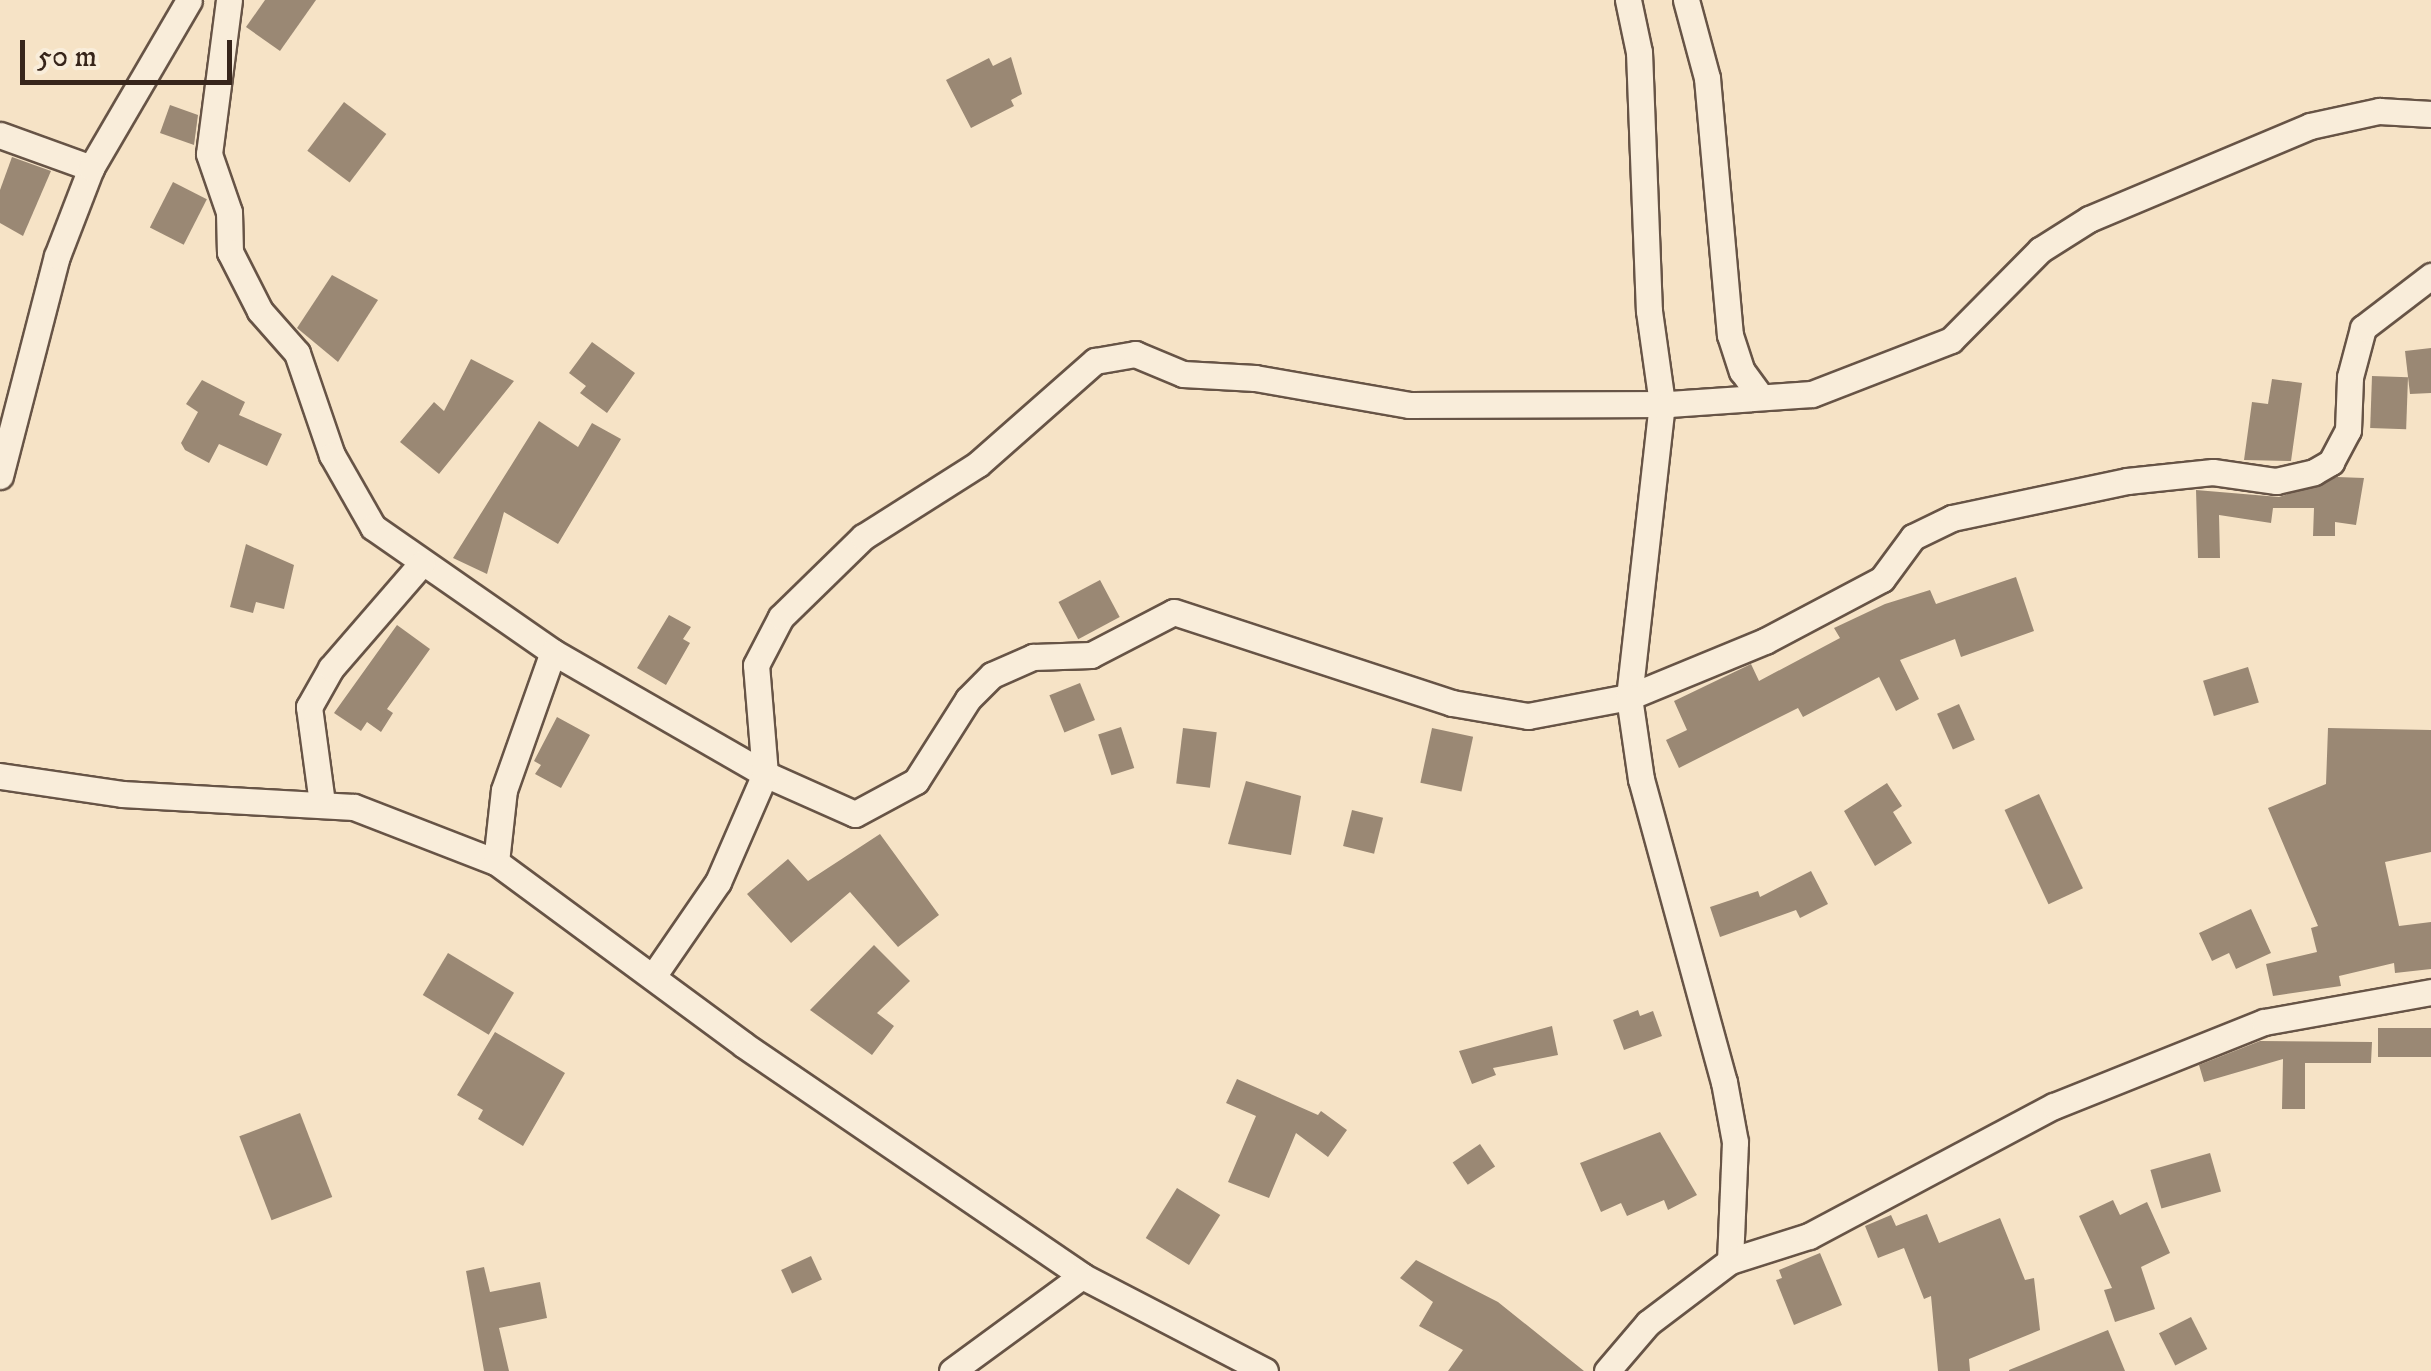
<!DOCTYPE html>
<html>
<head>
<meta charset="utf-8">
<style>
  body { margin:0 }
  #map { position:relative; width:2431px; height:1371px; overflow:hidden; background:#f6e3c6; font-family:"IM FELL DW Pica",serif }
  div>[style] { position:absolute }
  .building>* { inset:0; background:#9a8874; transform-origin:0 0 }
  .roads { filter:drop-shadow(2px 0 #675446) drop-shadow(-2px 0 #675446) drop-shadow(0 2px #675446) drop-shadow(0 -2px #675446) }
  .street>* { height:25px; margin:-12.5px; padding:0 12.5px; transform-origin:12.5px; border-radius:12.5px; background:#f9edda }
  span { translate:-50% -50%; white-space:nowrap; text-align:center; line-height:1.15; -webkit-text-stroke:9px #f9edda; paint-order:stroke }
  .scale { position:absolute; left:20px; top:40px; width:212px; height:45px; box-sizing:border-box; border:5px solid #37251b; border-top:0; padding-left:12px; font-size:30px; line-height:35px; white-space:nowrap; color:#37251b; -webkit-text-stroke:8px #f9edda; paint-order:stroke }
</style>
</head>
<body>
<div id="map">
  <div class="building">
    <div style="clip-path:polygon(265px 0,316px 0,280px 51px,246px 27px)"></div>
    <div style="clip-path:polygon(1011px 57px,1022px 94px,1011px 100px,1014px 106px,971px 128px,946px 80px,989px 58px,993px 66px)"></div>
    <div style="left:344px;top:102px;width:53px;height:61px;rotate:37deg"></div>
    <div style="clip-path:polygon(170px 105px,198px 115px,194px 145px,160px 133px)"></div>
    <div style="clip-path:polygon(12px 157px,51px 171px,23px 236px,0 223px,0 190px)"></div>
    <div style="left:173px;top:182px;width:38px;height:51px;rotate:27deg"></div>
    <div style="clip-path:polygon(332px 275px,378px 300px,338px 362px,297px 328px)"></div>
    <div style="clip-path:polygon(592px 342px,635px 373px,607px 413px,580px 393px,586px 386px,569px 373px)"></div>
    <div style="clip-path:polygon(2431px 348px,2431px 393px,2410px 394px,2405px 351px)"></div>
    <div style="clip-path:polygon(471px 359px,514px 381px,439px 474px,400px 442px,434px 402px,444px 411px)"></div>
    <div style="left:2372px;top:376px;width:36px;height:52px;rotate:2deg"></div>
    <div style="clip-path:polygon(2272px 379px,2302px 383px,2291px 461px,2244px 460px,2252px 402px,2268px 404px)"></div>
    <div style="clip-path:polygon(202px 380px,245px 402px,239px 415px,282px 434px,267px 466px,219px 444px,209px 463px,185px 450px,181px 443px,198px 412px,186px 404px)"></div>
    <div style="clip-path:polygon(539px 421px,578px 447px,592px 423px,621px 439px,558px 544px,504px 512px,487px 574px,453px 558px)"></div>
    <div style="clip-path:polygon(2337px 477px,2364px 478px,2356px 525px,2335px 522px,2335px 536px,2313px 536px,2314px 508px,2273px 508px,2271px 523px,2219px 515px,2220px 558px,2198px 558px,2196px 490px,2279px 497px)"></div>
    <div style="clip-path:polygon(246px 544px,294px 565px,284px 609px,256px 602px,253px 613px,230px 607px)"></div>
    <div style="clip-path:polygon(2016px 577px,2034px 631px,1961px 657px,1955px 639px,1900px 660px,1919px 699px,1896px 711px,1879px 677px,1803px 717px,1798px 708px,1679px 768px,1666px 740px,1687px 730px,1674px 701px,1751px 664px,1759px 681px,1840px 638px,1834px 628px,1885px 604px,1930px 590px,1936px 604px)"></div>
    <div style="left:1100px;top:580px;width:42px;height:47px;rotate:62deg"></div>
    <div style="clip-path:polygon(669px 615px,691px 627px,683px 639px,690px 643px,666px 685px,637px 668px)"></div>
    <div style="clip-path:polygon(397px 625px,430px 649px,387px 709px,393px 713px,381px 732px,367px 722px,361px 731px,334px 713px)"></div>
    <div style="left:2248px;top:667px;width:37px;height:47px;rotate:73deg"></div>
    <div style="left:1080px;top:683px;width:40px;height:33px;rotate:68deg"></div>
    <div style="left:1959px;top:704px;width:39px;height:24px;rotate:66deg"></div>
    <div style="clip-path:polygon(557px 717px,590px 735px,561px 788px,535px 774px,541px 765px,534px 761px)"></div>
    <div style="left:1121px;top:727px;width:43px;height:24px;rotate:72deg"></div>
    <div style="left:1183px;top:728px;width:34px;height:56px;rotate:7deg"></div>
    <div style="left:1432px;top:728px;width:42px;height:56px;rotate:12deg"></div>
    <div style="clip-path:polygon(2328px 728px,2431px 730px,2431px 852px,2385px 862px,2399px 926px,2431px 922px,2431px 969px,2395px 973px,2394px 963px,2339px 976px,2341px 986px,2273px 996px,2266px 964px,2317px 952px,2311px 928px,2318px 926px,2268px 808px,2326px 784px)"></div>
    <div style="clip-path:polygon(1246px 781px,1301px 796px,1291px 855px,1228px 844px)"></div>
    <div style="clip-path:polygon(1887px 783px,1902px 806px,1893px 812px,1912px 843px,1875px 866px,1844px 811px)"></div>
    <div style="left:2039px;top:794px;width:104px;height:38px;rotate:65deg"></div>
    <div style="left:1352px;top:810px;width:32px;height:37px;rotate:14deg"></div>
    <div style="clip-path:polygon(880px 834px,939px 915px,898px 947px,850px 892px,791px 943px,747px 894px,788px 859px,808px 881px)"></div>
    <div style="clip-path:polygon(1811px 871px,1828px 904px,1800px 918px,1796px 910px,1720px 937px,1710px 907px,1758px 891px,1760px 897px)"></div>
    <div style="clip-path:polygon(2251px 909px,2271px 953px,2236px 969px,2229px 953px,2212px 961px,2199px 933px)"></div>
    <div style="clip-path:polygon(874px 945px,910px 981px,877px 1013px,894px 1026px,872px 1055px,810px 1010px)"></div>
    <div style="left:448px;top:953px;width:77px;height:49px;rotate:31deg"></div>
    <div style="clip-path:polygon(1638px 1010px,1640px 1016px,1653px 1011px,1662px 1036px,1624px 1050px,1613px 1020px)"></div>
    <div style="clip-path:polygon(1552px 1026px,1558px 1055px,1493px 1068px,1496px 1075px,1472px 1084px,1459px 1051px)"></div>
    <div style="left:2431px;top:1028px;width:29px;height:53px;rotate:90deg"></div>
    <div style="clip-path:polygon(495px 1032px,565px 1073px,523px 1146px,478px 1119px,483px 1110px,457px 1095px)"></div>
    <div style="clip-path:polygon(2260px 1041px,2372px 1042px,2371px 1063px,2305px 1063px,2305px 1109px,2282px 1109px,2283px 1059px,2204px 1082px,2199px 1065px)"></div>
    <div style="clip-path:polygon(1237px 1079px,1318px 1115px,1321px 1111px,1347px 1130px,1328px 1157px,1296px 1133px,1269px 1198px,1228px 1182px,1256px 1116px,1226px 1103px)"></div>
    <div style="left:300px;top:1113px;width:90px;height:65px;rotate:69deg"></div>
    <div style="clip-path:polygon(1660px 1132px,1697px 1195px,1668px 1210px,1664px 1200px,1627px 1216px,1621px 1203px,1601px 1212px,1580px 1163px)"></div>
    <div style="left:1480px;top:1144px;width:27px;height:33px;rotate:56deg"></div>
    <div style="left:2210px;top:1153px;width:40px;height:62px;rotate:74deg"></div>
    <div style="left:1177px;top:1188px;width:51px;height:59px;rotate:32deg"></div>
    <div style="clip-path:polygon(2113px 1200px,2120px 1215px,2147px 1202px,2170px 1253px,2141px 1267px,2155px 1309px,2115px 1322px,2104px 1290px,2112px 1288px,2079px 1216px)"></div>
    <div style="clip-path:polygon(1927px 1214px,1939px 1243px,2000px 1218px,2025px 1280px,2034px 1278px,2040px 1330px,1969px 1359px,1970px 1371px,1938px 1371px,1931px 1296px,1924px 1299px,1904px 1248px,1878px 1258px,1865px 1226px,1891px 1215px,1896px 1226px)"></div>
    <div style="clip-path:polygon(1820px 1253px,1842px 1305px,1794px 1325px,1776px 1280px,1782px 1278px,1779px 1270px)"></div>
    <div style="left:811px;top:1256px;width:26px;height:33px;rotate:65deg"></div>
    <div style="clip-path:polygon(1416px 1260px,1498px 1302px,1584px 1371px,1448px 1371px,1463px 1350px,1419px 1326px,1433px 1302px,1400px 1278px)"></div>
    <div style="clip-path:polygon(484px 1267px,490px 1292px,540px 1282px,547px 1318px,499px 1328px,509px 1371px,484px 1371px,466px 1271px)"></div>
    <div style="left:2191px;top:1317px;width:36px;height:36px;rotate:63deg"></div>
    <div style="clip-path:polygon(2108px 1330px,2125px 1371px,2009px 1371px,2009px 1370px)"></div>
  </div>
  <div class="roads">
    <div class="street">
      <div style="left:229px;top:0;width:155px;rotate:97.4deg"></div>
      <div style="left:209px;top:154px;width:61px;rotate:71deg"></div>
      <div style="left:229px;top:212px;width:40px;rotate:88.6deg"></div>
      <div style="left:230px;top:252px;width:66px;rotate:63deg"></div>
      <div style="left:260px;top:311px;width:56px;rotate:48.6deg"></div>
      <div style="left:297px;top:353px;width:108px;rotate:71.1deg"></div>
      <div style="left:332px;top:455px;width:83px;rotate:60.3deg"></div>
      <div style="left:373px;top:527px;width:219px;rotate:34.8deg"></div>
      <div style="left:553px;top:652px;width:245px;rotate:29.9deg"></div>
      <div style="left:765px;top:774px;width:98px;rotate:24deg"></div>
      <div style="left:855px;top:814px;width:69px;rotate:-28.4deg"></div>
      <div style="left:916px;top:781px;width:97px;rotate:-57.6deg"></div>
      <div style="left:968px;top:699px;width:34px;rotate:-45deg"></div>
      <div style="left:992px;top:675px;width:45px;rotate:-23.7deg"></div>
      <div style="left:1033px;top:657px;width:58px;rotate:-2deg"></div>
      <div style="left:1091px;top:655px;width:93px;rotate:-27.4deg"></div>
      <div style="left:1174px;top:612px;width:293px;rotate:18.1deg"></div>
      <div style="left:1452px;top:703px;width:77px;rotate:9.7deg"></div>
      <div style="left:1528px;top:716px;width:103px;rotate:-10.7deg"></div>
      <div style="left:1629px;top:697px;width:147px;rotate:-22.4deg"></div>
      <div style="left:1765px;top:641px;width:132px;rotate:-27.9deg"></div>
      <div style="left:1882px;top:579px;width:52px;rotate:-53.6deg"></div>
      <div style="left:1913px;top:537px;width:43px;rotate:-26deg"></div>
      <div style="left:1952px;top:518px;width:179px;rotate:-11.9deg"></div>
      <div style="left:2127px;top:481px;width:86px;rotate:-6deg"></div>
      <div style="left:2213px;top:472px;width:64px;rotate:8.1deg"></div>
      <div style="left:2276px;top:481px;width:39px;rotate:-13deg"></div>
      <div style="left:2314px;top:472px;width:20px;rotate:-30deg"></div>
      <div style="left:2331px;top:462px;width:36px;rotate:-62deg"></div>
      <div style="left:2348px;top:430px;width:53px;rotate:-87.8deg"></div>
      <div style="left:2350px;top:377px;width:51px;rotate:-75.1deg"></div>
      <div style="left:2363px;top:328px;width:86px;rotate:-37.4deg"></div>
      <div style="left:1628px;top:0;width:53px;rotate:78.1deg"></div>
      <div style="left:1639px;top:52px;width:259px;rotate:87.8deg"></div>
      <div style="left:1649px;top:311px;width:93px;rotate:82deg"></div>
      <div style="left:1662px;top:403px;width:296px;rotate:96.4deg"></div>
      <div style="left:1629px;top:697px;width:83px;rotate:81.7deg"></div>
      <div style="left:1641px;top:779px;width:314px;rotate:74.7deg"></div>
      <div style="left:1724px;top:1082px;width:61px;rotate:79.6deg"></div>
      <div style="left:1735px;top:1142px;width:119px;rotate:92.4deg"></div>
      <div style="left:1686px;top:0;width:81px;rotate:74.9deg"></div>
      <div style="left:1707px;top:78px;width:258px;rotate:84.9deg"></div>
      <div style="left:1730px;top:335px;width:38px;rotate:72deg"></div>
      <div style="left:1742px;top:371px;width:32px;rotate:54deg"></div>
      <div style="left:0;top:135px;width:97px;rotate:19.9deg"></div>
      <div style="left:0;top:476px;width:227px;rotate:-75.5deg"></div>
      <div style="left:57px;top:256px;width:94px;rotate:-68.9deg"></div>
      <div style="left:91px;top:168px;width:194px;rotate:-59.7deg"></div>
      <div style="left:0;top:776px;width:123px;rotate:8.4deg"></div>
      <div style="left:122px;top:794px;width:232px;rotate:3.2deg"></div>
      <div style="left:354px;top:807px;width:152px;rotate:21.2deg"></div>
      <div style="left:496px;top:862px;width:308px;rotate:36.4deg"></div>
      <div style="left:744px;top:1045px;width:409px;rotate:34.3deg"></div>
      <div style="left:1082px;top:1276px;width:206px;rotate:27.4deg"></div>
      <div style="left:322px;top:803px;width:97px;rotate:-97.7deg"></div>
      <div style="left:309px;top:707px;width:45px;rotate:-60.6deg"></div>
      <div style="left:331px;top:668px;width:139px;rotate:-49.1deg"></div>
      <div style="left:496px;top:862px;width:72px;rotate:-83.7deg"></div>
      <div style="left:504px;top:790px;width:146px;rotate:-70.5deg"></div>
      <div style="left:654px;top:975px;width:113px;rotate:-55.5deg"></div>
      <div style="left:718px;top:882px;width:118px;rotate:-66.5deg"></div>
      <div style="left:765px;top:774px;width:109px;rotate:-94.7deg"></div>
      <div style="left:756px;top:665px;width:54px;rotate:-62.5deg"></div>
      <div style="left:781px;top:617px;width:115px;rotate:-44.3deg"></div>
      <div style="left:863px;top:537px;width:136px;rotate:-32.4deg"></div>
      <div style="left:978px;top:464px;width:156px;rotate:-41.4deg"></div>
      <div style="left:1095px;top:361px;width:41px;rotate:-9.9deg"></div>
      <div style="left:1135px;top:354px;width:52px;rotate:22.6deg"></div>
      <div style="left:1183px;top:374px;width:72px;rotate:3.2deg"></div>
      <div style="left:1255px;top:378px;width:156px;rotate:9.9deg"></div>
      <div style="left:1409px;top:405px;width:260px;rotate:-0.2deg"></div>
      <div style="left:1669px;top:404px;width:143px;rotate:-4deg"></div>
      <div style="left:1812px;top:394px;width:149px;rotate:-21.2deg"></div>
      <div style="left:1951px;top:340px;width:127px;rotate:-45.3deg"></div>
      <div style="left:2040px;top:250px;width:58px;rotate:-32.3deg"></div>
      <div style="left:2089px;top:219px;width:240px;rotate:-22.8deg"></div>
      <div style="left:2310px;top:126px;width:71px;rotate:-12.3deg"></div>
      <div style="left:2379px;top:111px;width:52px;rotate:3.3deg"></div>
      <div style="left:952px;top:1371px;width:161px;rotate:-36.2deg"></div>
      <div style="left:1607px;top:1371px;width:63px;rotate:-49.5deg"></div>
      <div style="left:1648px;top:1323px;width:103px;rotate:-37.1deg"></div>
      <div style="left:1730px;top:1261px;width:83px;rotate:-17.6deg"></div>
      <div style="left:1809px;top:1236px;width:277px;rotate:-28deg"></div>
      <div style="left:2054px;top:1106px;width:226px;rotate:-21.8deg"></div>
      <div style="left:2264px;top:1022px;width:170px;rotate:-10.2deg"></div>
    </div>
  </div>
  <div class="scale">50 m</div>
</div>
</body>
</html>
